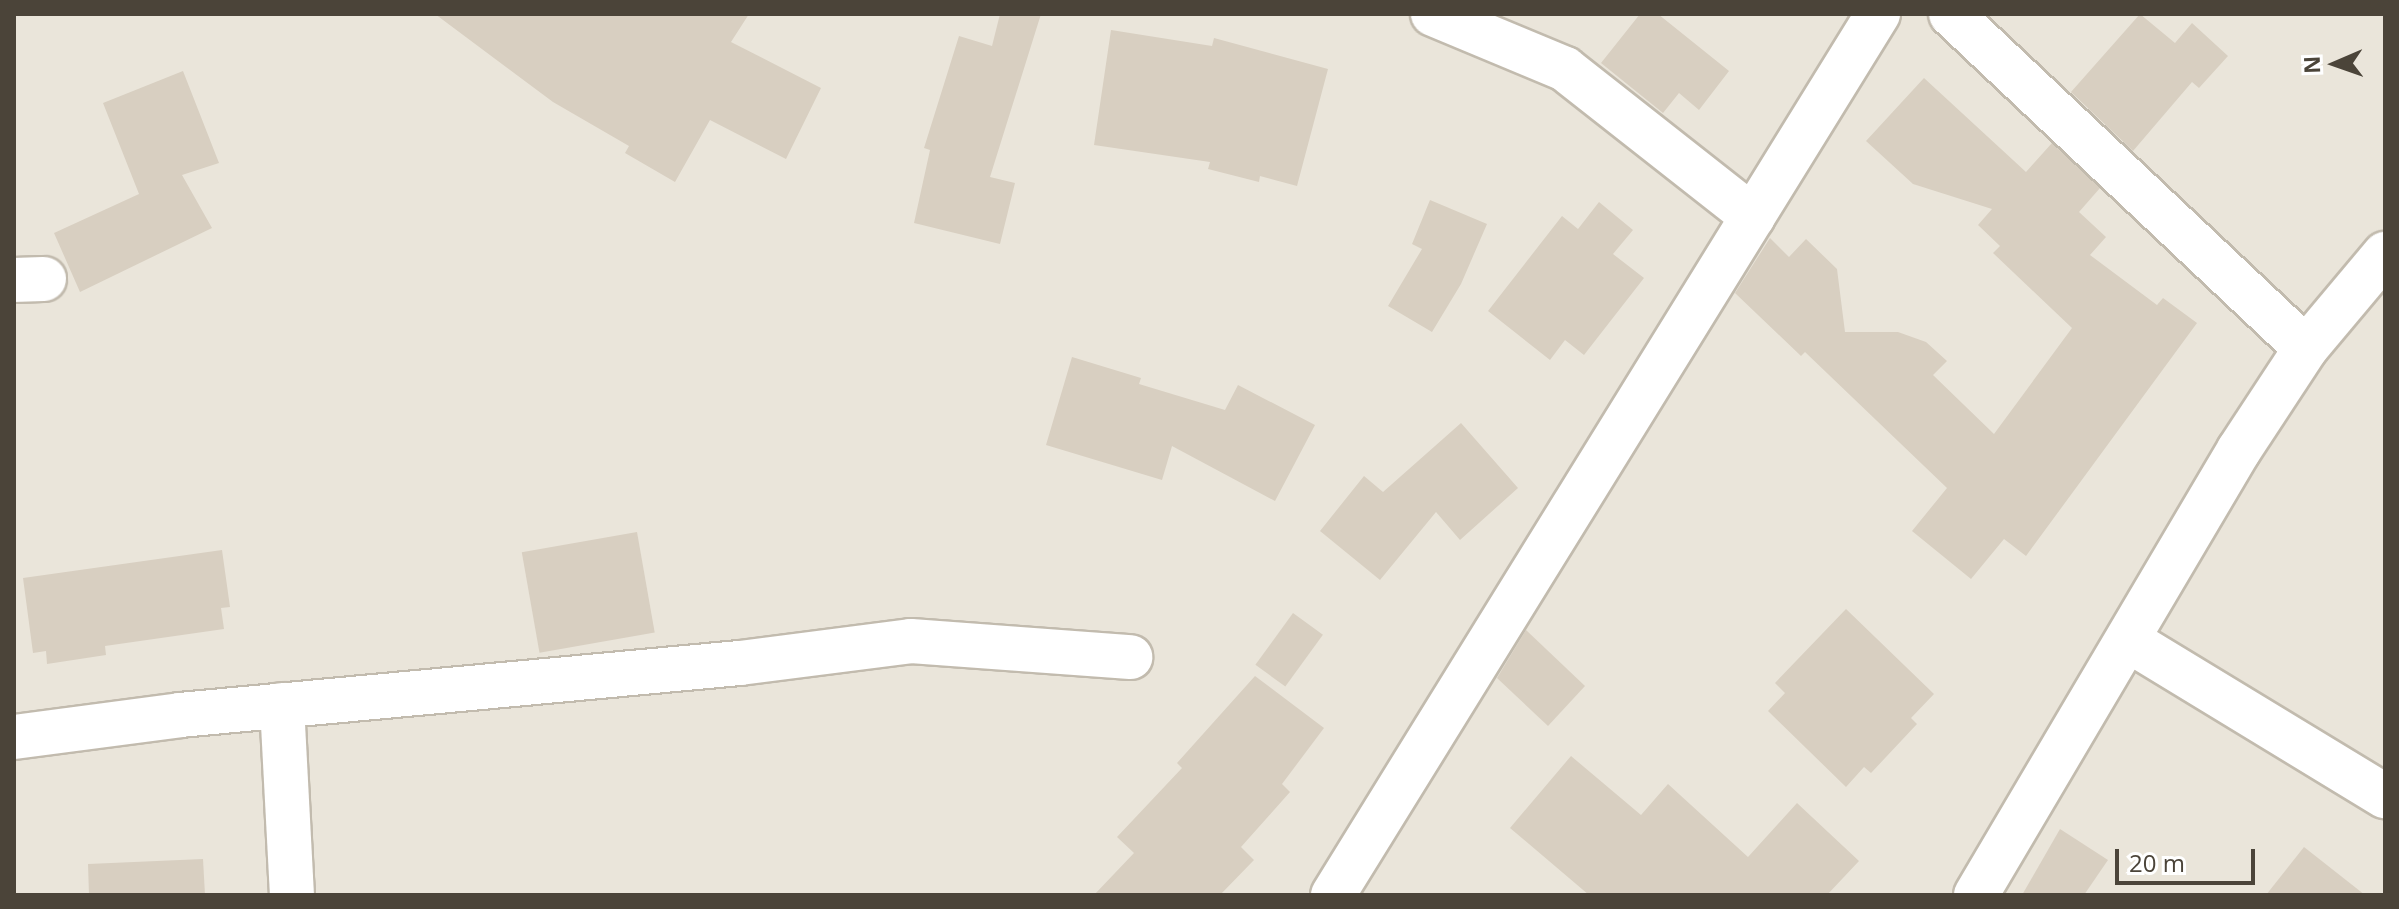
<!DOCTYPE html>
<html>
<head>
<meta charset="utf-8">
<style>
  body { margin:0 }
  #map { position:relative; width:2399px; height:909px; overflow:hidden; background:#f6f3ec; font-family:"Open Sans",sans-serif }
  div>[style] { position:absolute }
  .residential>* { inset:0; background:#eae5da; transform-origin:0 0 }
  .building>* { inset:0; background:#d8cfc1; transform-origin:0 0 }
  .roads { filter:drop-shadow(2px 0 #c2bbae) drop-shadow(-2px 0 #c2bbae) drop-shadow(0 2px #c2bbae) drop-shadow(0 -2px #c2bbae) }
  .minor>* { height:44px; margin:-22px; padding:0 22px; transform-origin:22px; border-radius:22px; background:#fff }
  span { translate:-50% -50%; white-space:nowrap; text-align:center; line-height:1.15; -webkit-text-stroke:6px #fff; paint-order:stroke }
  .frame { position:absolute; inset:0; border:16px solid #4b4439; pointer-events:none }
  .north { position:absolute; left:2295px; top:24px; width:80px; height:80px; -webkit-text-stroke:6px #fff; paint-order:stroke; rotate:268deg; font-size:22px; font-weight:700; line-height:32px; text-align:center; color:#4b4439 }
  .north::after { content:''; display:block; margin:auto; width:28px; height:36px; background:#4b4439; clip-path:polygon(50% 0,100% 100%,50% 72%,0 100%) }
  .scale { position:absolute; left:2115px; top:849px; width:140px; height:36px; box-sizing:border-box; border:4px solid #4b4439; border-top:0; padding-left:10px; font-size:24px; line-height:28px; white-space:nowrap; color:#4b4439; -webkit-text-stroke:6px #fff; paint-order:stroke }
</style>
</head>
<body>
<div id="map">
  <div class="residential">
    <div style="left:14px;top:14px;width:2371px;height:881px"></div>
  </div>
  <div class="building">
    <div style="clip-path:polygon(435px 14px,749px 14px,731px 42px,821px 88px,786px 159px,710px 120px,675px 182px,625px 153px,629px 146px,553px 102px)"></div>
    <div style="clip-path:polygon(1000px 14px,1041px 14px,990px 177px,1015px 183px,1000px 244px,914px 223px,930px 150px,924px 148px,959px 36px,992px 46px)"></div>
    <div style="clip-path:polygon(1640px 14px,1658px 14px,1729px 71px,1699px 110px,1679px 93px,1663px 113px,1601px 63px)"></div>
    <div style="clip-path:polygon(2140px 14px,2175px 43px,2192px 23px,2228px 56px,2199px 88px,2192px 82px,2133px 151px,2071px 92px)"></div>
    <div style="clip-path:polygon(1111px 30px,1212px 46px,1214px 38px,1328px 69px,1297px 186px,1260px 176px,1259px 182px,1208px 169px,1210px 162px,1094px 145px)"></div>
    <div style="clip-path:polygon(183px 71px,219px 163px,182px 175px,212px 228px,80px 292px,54px 233px,139px 194px,103px 103px)"></div>
    <div style="clip-path:polygon(1924px 78px,2026px 172px,2052px 143px,2100px 188px,2079px 212px,2106px 237px,2090px 255px,2157px 305px,2163px 298px,2197px 323px,2026px 556px,2004px 539px,1971px 579px,1912px 531px,1947px 488px,1805px 352px,1801px 356px,1735px 293px,1770px 238px,1789px 257px,1806px 239px,1837px 269px,1845px 332px,1898px 332px,1926px 342px,1947px 361px,1933px 375px,1994px 434px,2072px 328px,1993px 253px,2000px 246px,1978px 225px,1992px 209px,1913px 184px,1866px 141px)"></div>
    <div style="clip-path:polygon(1430px 200px,1487px 224px,1461px 284px,1432px 332px,1388px 306px,1422px 249px,1412px 244px)"></div>
    <div style="clip-path:polygon(1599px 202px,1633px 230px,1613px 254px,1644px 278px,1584px 355px,1565px 340px,1550px 360px,1488px 311px,1562px 216px,1578px 229px)"></div>
    <div style="clip-path:polygon(1072px 357px,1141px 378px,1139px 384px,1225px 410px,1238px 385px,1315px 425px,1275px 501px,1172px 446px,1162px 480px,1046px 445px)"></div>
    <div style="clip-path:polygon(1461px 423px,1518px 488px,1460px 540px,1436px 512px,1380px 580px,1320px 531px,1364px 476px,1383px 492px)"></div>
    <div style="left:637px;top:532px;width:102px;height:117px;rotate:80deg"></div>
    <div style="clip-path:polygon(222px 550px,230px 607px,221px 608px,224px 629px,105px 646px,106px 655px,47px 664px,46px 651px,33px 653px,23px 578px)"></div>
    <div style="clip-path:polygon(1846px 609px,1934px 694px,1911px 718px,1917px 724px,1871px 773px,1864px 767px,1846px 787px,1768px 711px,1785px 693px,1775px 683px)"></div>
    <div style="left:1293px;top:613px;width:37px;height:64px;rotate:36deg"></div>
    <div style="clip-path:polygon(1526px 630px,1585px 686px,1548px 726px,1497px 678px)"></div>
    <div style="clip-path:polygon(1255px 676px,1324px 728px,1282px 784px,1290px 792px,1241px 847px,1254px 860px,1220px 895px,1094px 895px,1134px 853px,1117px 837px,1182px 768px,1177px 763px)"></div>
    <div style="clip-path:polygon(1571px 756px,1641px 815px,1668px 784px,1748px 857px,1797px 803px,1859px 861px,1827px 895px,1589px 895px,1510px 828px)"></div>
    <div style="clip-path:polygon(2060px 829px,2108px 860px,2084px 895px,2022px 895px)"></div>
    <div style="clip-path:polygon(2304px 847px,2365px 895px,2266px 895px)"></div>
    <div style="clip-path:polygon(203px 859px,205px 895px,89px 895px,88px 864px)"></div>
  </div>
  <div class="roads">
    <div class="minor">
      <div style="left:1433px;top:14px;width:143px;rotate:22.6deg"></div>
      <div style="left:1565px;top:69px;width:239px;rotate:38.2deg"></div>
      <div style="left:1951px;top:14px;width:487px;rotate:43.3deg"></div>
      <div style="left:14px;top:280px;width:30px;rotate:-2deg"></div>
      <div style="left:2128px;top:640px;width:301px;rotate:31.3deg"></div>
      <div style="left:282px;top:705px;width:190px;rotate:87deg"></div>
      <div style="left:14px;top:737px;width:167px;rotate:-7.5deg"></div>
      <div style="left:180px;top:715px;width:562px;rotate:-5.31deg"></div>
      <div style="left:740px;top:663px;width:172px;rotate:-7.3deg"></div>
      <div style="left:911px;top:641px;width:220px;rotate:4.2deg"></div>
      <div style="left:1333px;top:895px;width:1036px;rotate:-58.26deg"></div>
      <div style="left:1976px;top:895px;width:517px;rotate:-59.42deg"></div>
      <div style="left:2239px;top:450px;width:122px;rotate:-56.7deg"></div>
      <div style="left:2306px;top:348px;width:123px;rotate:-50deg"></div>
    </div>
  </div>
  <div class="frame"></div>
  <div class="north">N</div>
  <div class="scale">20 m</div>
</div>
</body>
</html>
